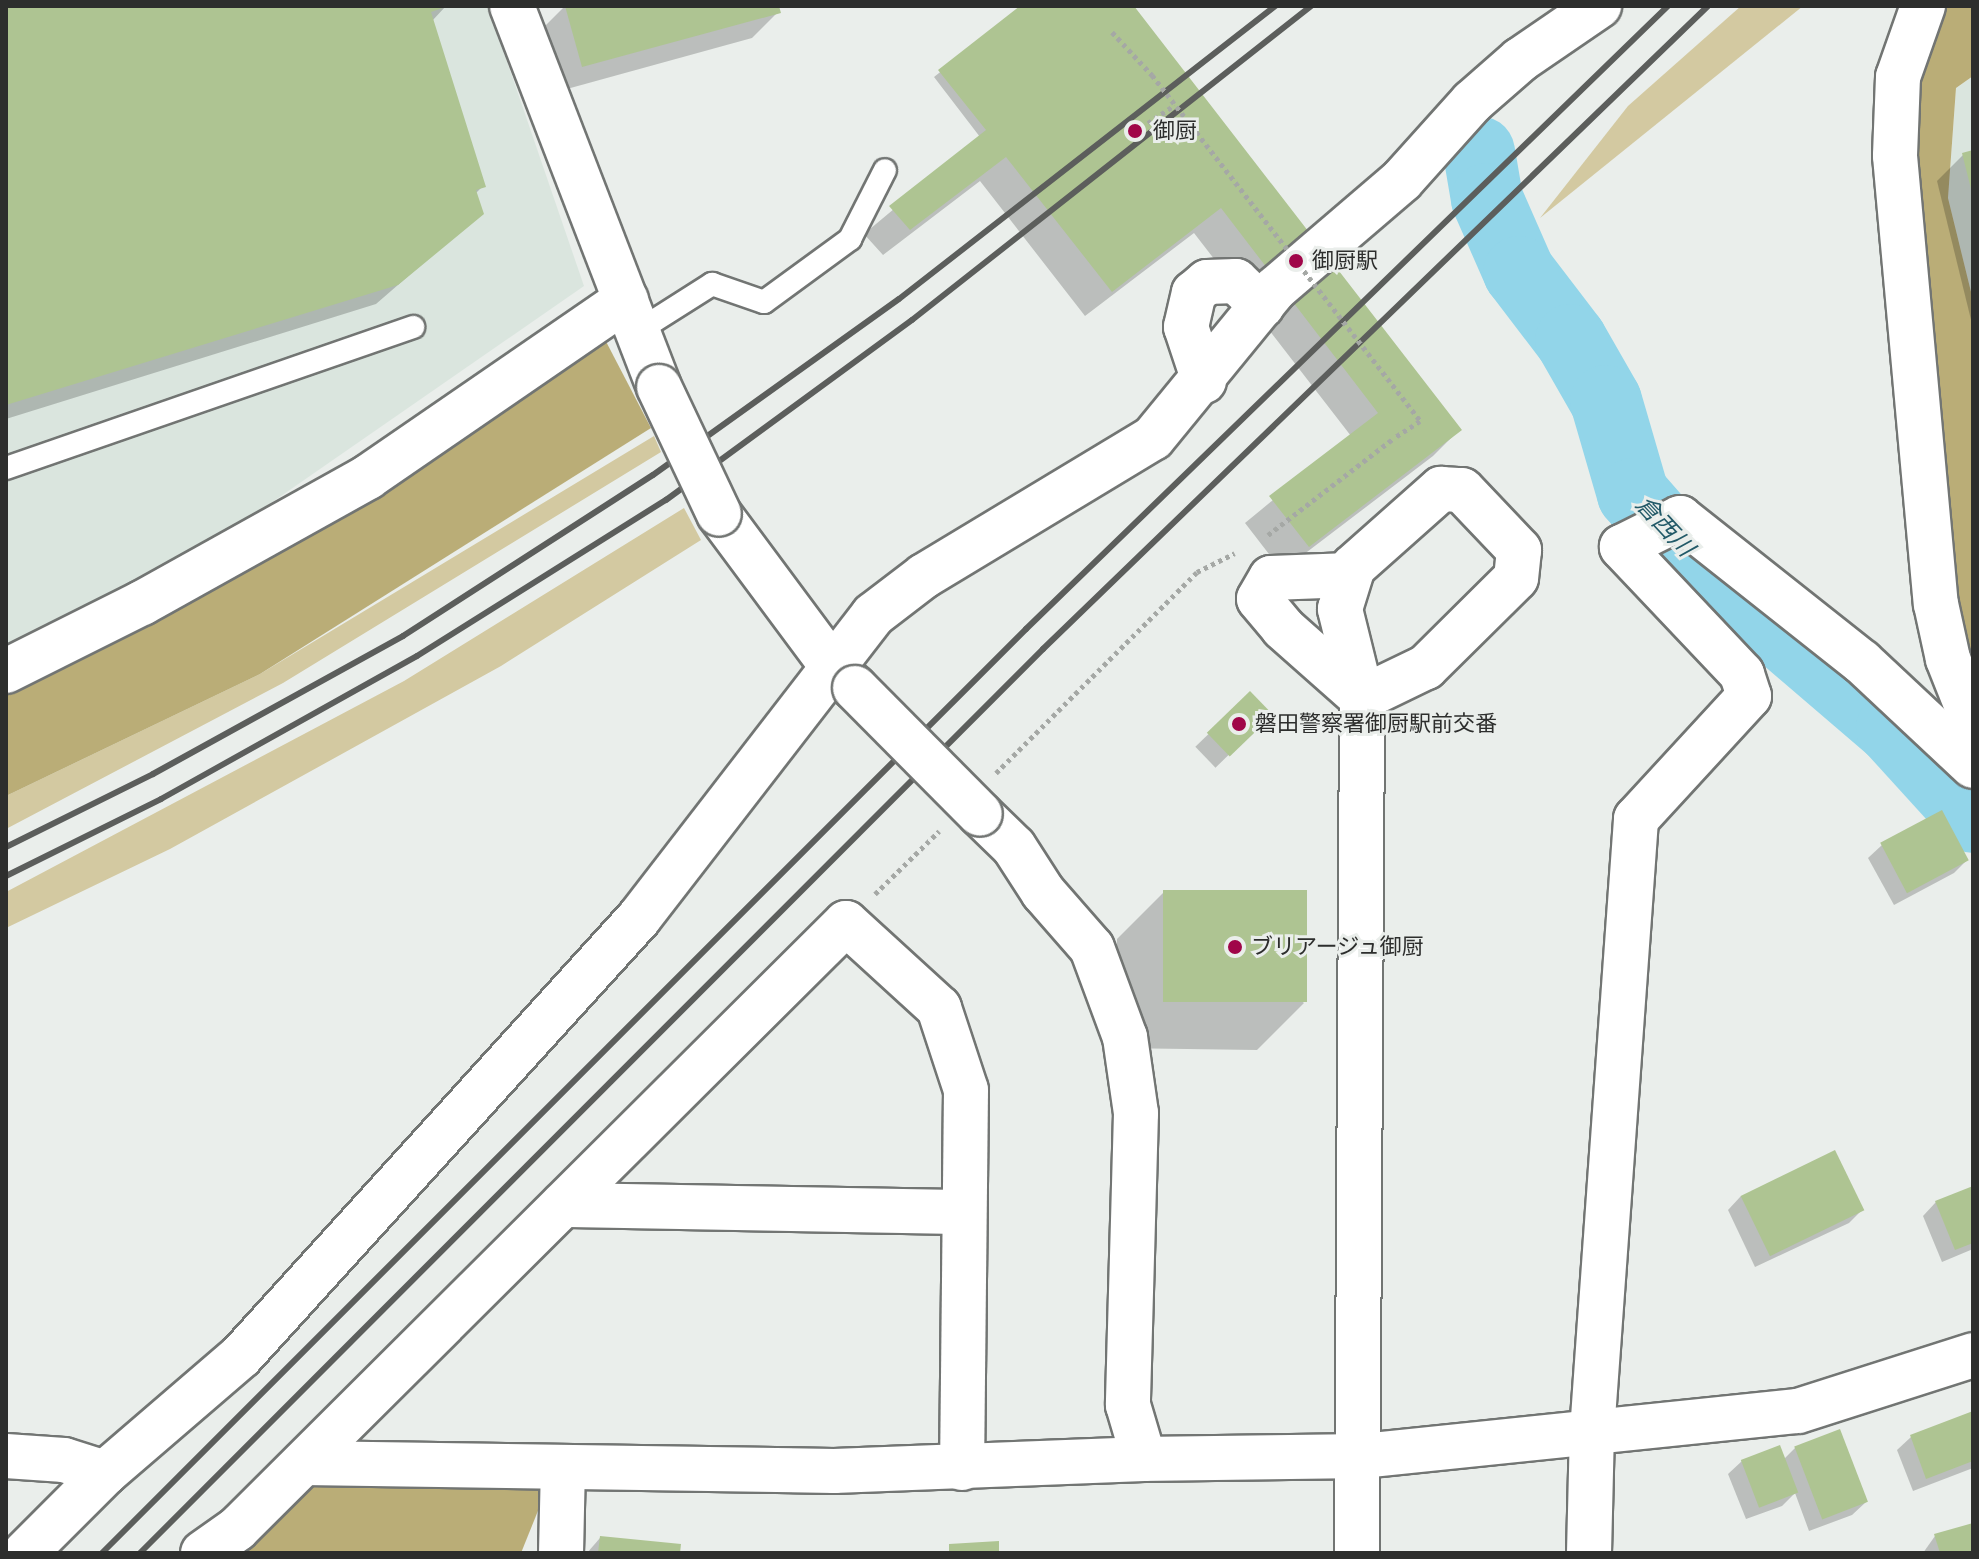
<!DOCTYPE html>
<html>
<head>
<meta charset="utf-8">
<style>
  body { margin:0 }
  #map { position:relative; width:1979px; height:1559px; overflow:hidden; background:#eaeeeb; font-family:Jost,"Noto Sans JP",sans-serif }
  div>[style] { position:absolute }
  .built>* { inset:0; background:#dae5de }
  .green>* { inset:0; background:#d3c9a1 }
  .forest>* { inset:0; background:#baad77 }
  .shadow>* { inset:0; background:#0003; transform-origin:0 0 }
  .river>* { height:72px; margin:-36px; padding:0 36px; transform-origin:36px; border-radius:36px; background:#92d5e9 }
  .building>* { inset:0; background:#aec492; transform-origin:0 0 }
  .path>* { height:5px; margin-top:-2.5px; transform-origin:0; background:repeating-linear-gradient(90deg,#a5a8a5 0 4px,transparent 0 8px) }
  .roads { filter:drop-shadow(2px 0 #727573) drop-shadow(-2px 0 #727573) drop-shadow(0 2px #727573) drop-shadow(0 -2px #727573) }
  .lane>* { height:22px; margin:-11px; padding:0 11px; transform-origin:11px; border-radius:11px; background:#fff }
  .street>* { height:44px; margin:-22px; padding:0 22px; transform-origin:22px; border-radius:22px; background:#fff }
  .secondary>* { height:44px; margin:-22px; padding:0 22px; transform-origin:22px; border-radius:22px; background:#fff }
  .rail>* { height:6px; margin:-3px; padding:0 3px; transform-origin:3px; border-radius:3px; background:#5c5e5c }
  .path-bridge>* { height:5px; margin-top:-2.5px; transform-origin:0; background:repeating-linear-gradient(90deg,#a5a8a5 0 4px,transparent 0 8px) }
  .bridges { filter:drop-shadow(2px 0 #727573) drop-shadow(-2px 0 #727573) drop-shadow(0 2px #727573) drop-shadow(0 -2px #727573) }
  .secondary-bridge>* { height:44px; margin:-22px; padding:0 22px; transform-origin:22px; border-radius:22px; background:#fff }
  .dots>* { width:22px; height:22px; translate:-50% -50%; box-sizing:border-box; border:4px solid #eaeeeb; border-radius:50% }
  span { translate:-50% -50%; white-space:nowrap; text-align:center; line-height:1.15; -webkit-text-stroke:6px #eaeeeb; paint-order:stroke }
  .poi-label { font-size:22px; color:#2d2e2d }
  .left { translate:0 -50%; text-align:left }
  .water-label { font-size:24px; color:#235a68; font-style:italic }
  .frame { position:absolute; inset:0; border:8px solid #2d2e2d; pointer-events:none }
</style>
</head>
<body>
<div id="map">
  <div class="built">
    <div style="clip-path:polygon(6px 6px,488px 6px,584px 286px,232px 530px,6px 647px)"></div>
    <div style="clip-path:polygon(1973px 76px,1973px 300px,1948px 198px,1956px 88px)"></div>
  </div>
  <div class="green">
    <div style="clip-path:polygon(1741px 6px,1803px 6px,1540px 218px,1628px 106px)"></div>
    <div style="clip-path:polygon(654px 436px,661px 452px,283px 683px,6px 829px,6px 796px,260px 674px)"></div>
    <div style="clip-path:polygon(684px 508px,701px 540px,501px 666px,170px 849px,6px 928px,6px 892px,404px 681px)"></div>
  </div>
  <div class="forest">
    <div style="clip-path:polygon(1928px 6px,1973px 6px,1973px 76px,1956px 88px,1948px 198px,1973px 300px,1973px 692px,1944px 593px,1897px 110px)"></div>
    <div style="clip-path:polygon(600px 330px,651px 428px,260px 674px,6px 796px,6px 673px)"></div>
    <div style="clip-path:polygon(318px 1478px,550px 1481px,521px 1553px,225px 1553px)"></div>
  </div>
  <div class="shadow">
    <div style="clip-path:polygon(6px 6px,446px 6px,432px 21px,483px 186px,475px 194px,481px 213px,376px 304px,6px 419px)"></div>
    <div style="clip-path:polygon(565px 6px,777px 6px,778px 12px,752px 38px,556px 92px,539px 32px)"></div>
    <div style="clip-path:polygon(1023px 6px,1131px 6px,1459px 430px,1433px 456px,1282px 571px,1245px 523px,1351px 436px,1194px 233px,1085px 316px,980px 181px,883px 255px,864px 234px,980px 137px,934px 77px)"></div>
    <div style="clip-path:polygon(1973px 152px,1973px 328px,1937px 181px,1963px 155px)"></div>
    <div style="left:1250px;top:694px;width:29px;height:76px;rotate:46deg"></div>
    <div style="clip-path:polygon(1882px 845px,1967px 860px,1954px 873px,1894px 905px,1868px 858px)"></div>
    <div style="clip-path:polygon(1164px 892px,1304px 1003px,1257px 1050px,1116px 1048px,1117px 939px)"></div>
    <div style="clip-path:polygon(1973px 1188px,1973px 1249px,1942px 1262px,1923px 1216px,1936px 1202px)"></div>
    <div style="clip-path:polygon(1741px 1196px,1862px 1210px,1849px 1223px,1755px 1267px,1728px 1210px)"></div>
    <div style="clip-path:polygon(1973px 1413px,1973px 1468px,1913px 1491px,1897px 1450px,1911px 1437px)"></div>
    <div style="clip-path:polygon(1796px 1447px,1866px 1502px,1852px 1515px,1809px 1531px,1795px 1493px,1782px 1506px,1746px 1519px,1728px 1474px,1742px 1461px,1783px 1460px)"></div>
    <div style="clip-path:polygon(1973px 1525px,1973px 1553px,1923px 1553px,1935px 1536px)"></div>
    <div style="clip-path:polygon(600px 1538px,678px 1553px,587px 1553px)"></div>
  </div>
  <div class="river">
    <div style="left:1479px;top:152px;width:48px;rotate:80.3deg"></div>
    <div style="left:1487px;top:199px;width:80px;rotate:66.3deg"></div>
    <div style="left:1519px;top:272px;width:86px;rotate:52.6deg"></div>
    <div style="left:1571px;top:340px;width:70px;rotate:60.2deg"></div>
    <div style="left:1606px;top:401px;width:97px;rotate:73.8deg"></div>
    <div style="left:1633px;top:494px;width:64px;rotate:48.8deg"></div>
    <div style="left:1675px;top:542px;width:286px;rotate:40.6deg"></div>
    <div style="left:1892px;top:728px;width:120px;rotate:47.7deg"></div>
  </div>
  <div class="building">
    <div style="clip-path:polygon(6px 6px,448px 6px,431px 12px,486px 187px,476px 190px,484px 214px,398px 285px,6px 405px)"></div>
    <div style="clip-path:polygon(565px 6px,779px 6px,781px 13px,582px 67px)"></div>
    <div style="clip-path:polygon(1020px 6px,1134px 6px,1462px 430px,1309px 547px,1269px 496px,1378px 413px,1221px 208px,1112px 292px,1006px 157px,910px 230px,889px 206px,986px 130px,938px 70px)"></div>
    <div style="clip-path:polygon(1973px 150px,1973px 193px,1972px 193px,1962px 153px)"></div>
    <div style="left:1250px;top:691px;width:33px;height:60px;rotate:46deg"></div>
    <div style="left:1942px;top:810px;width:57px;height:70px;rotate:62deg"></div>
    <div style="left:1163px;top:890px;width:144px;height:112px"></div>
    <div style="left:1835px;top:1150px;width:67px;height:105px;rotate:64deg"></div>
    <div style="clip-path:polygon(1973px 1186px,1973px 1243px,1955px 1250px,1935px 1201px)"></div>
    <div style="clip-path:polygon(1973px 1411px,1973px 1461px,1926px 1479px,1910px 1435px)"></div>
    <div style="left:1840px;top:1429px;width:78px;height:49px;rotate:69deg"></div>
    <div style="left:1780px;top:1445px;width:51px;height:42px;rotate:69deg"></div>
    <div style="clip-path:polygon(1973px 1523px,1973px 1553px,1940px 1553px,1934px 1534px)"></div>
    <div style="clip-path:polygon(600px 1536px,681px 1544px,680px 1553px,598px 1553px)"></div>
    <div style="clip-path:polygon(999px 1541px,999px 1553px,949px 1553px,949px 1544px)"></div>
  </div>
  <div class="path">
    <div style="left:1148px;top:123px;width:32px;rotate:-34deg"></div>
    <div style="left:1268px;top:535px;width:159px;rotate:-37.6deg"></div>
    <div style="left:996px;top:773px;width:284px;rotate:-45deg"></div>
    <div style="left:1197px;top:572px;width:42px;rotate:-26.6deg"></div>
    <div style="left:875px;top:894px;width:90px;rotate:-44.5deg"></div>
  </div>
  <div class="roads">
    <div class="lane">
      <div style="left:638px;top:331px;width:88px;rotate:-32.4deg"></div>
      <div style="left:712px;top:284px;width:55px;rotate:19.1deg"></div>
      <div style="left:764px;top:302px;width:107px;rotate:-36.2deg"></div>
      <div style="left:850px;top:239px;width:77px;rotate:-63.1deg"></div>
      <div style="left:6px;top:468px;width:431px;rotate:-19.1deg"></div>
    </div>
    <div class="street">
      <div style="left:1204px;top:381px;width:57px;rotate:-108.4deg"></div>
      <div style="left:1186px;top:327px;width:35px;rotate:-77deg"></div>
      <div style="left:1194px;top:293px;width:17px;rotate:-40deg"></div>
      <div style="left:1207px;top:282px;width:29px;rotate:-2deg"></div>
      <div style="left:1236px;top:281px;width:36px;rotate:44deg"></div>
      <div style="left:1441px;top:489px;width:21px;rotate:3deg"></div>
      <div style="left:1462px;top:490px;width:83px;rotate:46.5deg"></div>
      <div style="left:1519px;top:550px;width:28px;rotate:96deg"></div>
      <div style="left:1516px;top:578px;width:127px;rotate:135.3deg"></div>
      <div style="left:1426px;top:667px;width:71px;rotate:154.2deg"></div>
      <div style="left:1362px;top:698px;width:92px;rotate:-103.9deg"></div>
      <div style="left:1340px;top:609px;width:44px;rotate:-72.8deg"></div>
      <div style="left:1353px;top:567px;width:118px;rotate:-41.6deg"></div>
      <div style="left:1350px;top:575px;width:79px;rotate:177.8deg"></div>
      <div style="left:1271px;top:578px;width:24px;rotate:120deg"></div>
      <div style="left:1259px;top:599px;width:38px;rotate:50deg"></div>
      <div style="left:1283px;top:628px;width:106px;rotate:41.5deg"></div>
      <div style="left:6px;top:671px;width:152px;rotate:-26.6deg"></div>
      <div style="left:142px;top:603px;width:259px;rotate:-29.1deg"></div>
      <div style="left:368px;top:477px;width:313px;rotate:-34.5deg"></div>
      <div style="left:563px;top:1205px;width:401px;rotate:1deg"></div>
      <div style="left:6px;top:1456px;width:58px;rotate:3.9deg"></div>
      <div style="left:64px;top:1460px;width:43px;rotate:17.6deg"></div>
      <div style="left:1361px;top:1456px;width:439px;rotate:-5.9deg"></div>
      <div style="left:1798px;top:1411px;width:184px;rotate:-17.7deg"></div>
      <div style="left:304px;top:1463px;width:530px;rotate:0.86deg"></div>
      <div style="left:834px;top:1471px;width:310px;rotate:-2.2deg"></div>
      <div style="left:25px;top:1553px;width:113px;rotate:-45deg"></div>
      <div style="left:105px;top:1473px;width:179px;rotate:-40.7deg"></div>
      <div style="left:241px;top:1356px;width:592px;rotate:-47.74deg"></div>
      <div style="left:639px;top:918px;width:383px;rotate:-52.3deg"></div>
      <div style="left:873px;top:615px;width:64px;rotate:-37.4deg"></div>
      <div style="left:924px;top:576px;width:267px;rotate:-31.1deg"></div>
      <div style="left:1153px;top:438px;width:193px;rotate:-50.7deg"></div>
      <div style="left:1275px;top:289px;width:167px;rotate:-40.6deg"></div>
      <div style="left:1402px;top:180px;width:105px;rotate:-48.1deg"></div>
      <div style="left:1472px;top:102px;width:64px;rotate:-41.2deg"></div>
      <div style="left:1520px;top:60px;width:96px;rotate:-34.4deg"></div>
      <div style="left:203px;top:1553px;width:42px;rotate:-35.2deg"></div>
      <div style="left:237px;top:1529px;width:859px;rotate:-44.86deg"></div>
      <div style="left:846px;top:923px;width:126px;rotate:42.4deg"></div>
      <div style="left:939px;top:1008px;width:86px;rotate:71.8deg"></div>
      <div style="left:966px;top:1090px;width:378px;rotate:90.6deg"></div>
      <div style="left:561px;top:1553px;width:86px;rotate:-88.7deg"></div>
      <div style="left:1589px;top:1553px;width:121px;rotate:-88.6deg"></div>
      <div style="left:1592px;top:1432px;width:615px;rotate:-85.89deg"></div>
      <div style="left:1636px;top:819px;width:167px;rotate:-47.4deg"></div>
      <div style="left:1749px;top:696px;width:23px;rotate:-108deg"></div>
      <div style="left:1742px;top:674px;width:175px;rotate:-133.4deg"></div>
      <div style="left:1622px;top:547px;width:65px;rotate:-26.6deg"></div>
      <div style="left:1680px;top:518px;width:232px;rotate:38.4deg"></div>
      <div style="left:1862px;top:662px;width:152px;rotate:43.1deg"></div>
    </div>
    <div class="secondary">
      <div style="left:512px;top:6px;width:408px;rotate:68.9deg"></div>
      <div style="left:1923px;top:6px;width:75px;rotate:109.4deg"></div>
      <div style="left:1898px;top:77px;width:79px;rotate:92.2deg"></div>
      <div style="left:1895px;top:156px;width:450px;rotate:84.8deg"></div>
      <div style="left:1936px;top:604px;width:56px;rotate:77.7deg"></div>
      <div style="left:1948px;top:659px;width:68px;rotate:68.4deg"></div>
      <div style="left:719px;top:514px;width:194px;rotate:53.4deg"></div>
      <div style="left:835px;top:670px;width:27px;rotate:42deg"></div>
      <div style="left:980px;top:814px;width:47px;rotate:44.1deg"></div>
      <div style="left:1014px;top:847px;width:54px;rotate:57.2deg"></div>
      <div style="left:1043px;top:892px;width:74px;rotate:48.8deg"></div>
      <div style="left:1092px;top:948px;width:95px;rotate:69.7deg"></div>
      <div style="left:1125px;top:1037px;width:77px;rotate:81.8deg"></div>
      <div style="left:1136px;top:1113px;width:292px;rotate:91.6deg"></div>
      <div style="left:1128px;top:1405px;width:56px;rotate:73.5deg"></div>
      <div style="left:1144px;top:1459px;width:217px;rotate:-0.8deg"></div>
      <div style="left:1357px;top:1553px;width:855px;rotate:-89.66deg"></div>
    </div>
  </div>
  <div class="rail">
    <div style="left:6px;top:847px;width:164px;rotate:-26.4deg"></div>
    <div style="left:153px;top:774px;width:286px;rotate:-28.9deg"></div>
    <div style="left:403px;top:636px;width:297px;rotate:-32.8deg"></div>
    <div style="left:653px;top:475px;width:302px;rotate:-35.6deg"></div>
    <div style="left:899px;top:299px;width:477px;rotate:-37.9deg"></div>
    <div style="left:6px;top:876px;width:173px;rotate:-26.4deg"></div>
    <div style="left:161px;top:799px;width:293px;rotate:-29.2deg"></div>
    <div style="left:417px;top:656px;width:294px;rotate:-32.1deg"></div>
    <div style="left:666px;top:500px;width:305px;rotate:-36.2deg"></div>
    <div style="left:912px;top:320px;width:508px;rotate:-38.2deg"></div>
    <div style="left:102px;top:1553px;width:1307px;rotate:-45deg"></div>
    <div style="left:1026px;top:629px;width:895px;rotate:-44.14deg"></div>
    <div style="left:140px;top:1553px;width:1278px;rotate:-45.03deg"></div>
    <div style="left:1043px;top:649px;width:925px;rotate:-44.04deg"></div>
  </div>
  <div class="path-bridge">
    <div style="left:1112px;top:32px;width:59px;rotate:47.1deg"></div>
    <div style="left:1152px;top:75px;width:438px;rotate:52.2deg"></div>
    <div style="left:1420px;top:421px;width:31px;rotate:147deg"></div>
  </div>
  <div class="bridges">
    <div class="secondary-bridge">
      <div style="left:659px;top:387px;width:140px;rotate:64.7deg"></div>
      <div style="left:855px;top:688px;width:177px;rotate:45.2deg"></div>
    </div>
  </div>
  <div class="dots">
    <div style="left:1135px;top:131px;background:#a00649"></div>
    <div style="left:1296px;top:261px;background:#a00649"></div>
    <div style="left:1239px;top:724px;background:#a00649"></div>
    <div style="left:1235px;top:947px;background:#a00649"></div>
  </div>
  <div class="poi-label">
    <span class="left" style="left:1153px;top:131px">御厨</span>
    <span class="left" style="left:1312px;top:261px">御厨駅</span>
    <span class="left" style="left:1255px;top:724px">磐田警察署御厨駅前交番</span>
    <span class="left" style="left:1251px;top:947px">ブリアージュ御厨</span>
  </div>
  <div class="water-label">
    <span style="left:1665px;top:526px;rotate:47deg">倉西川</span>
  </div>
  <div class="frame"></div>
</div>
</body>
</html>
